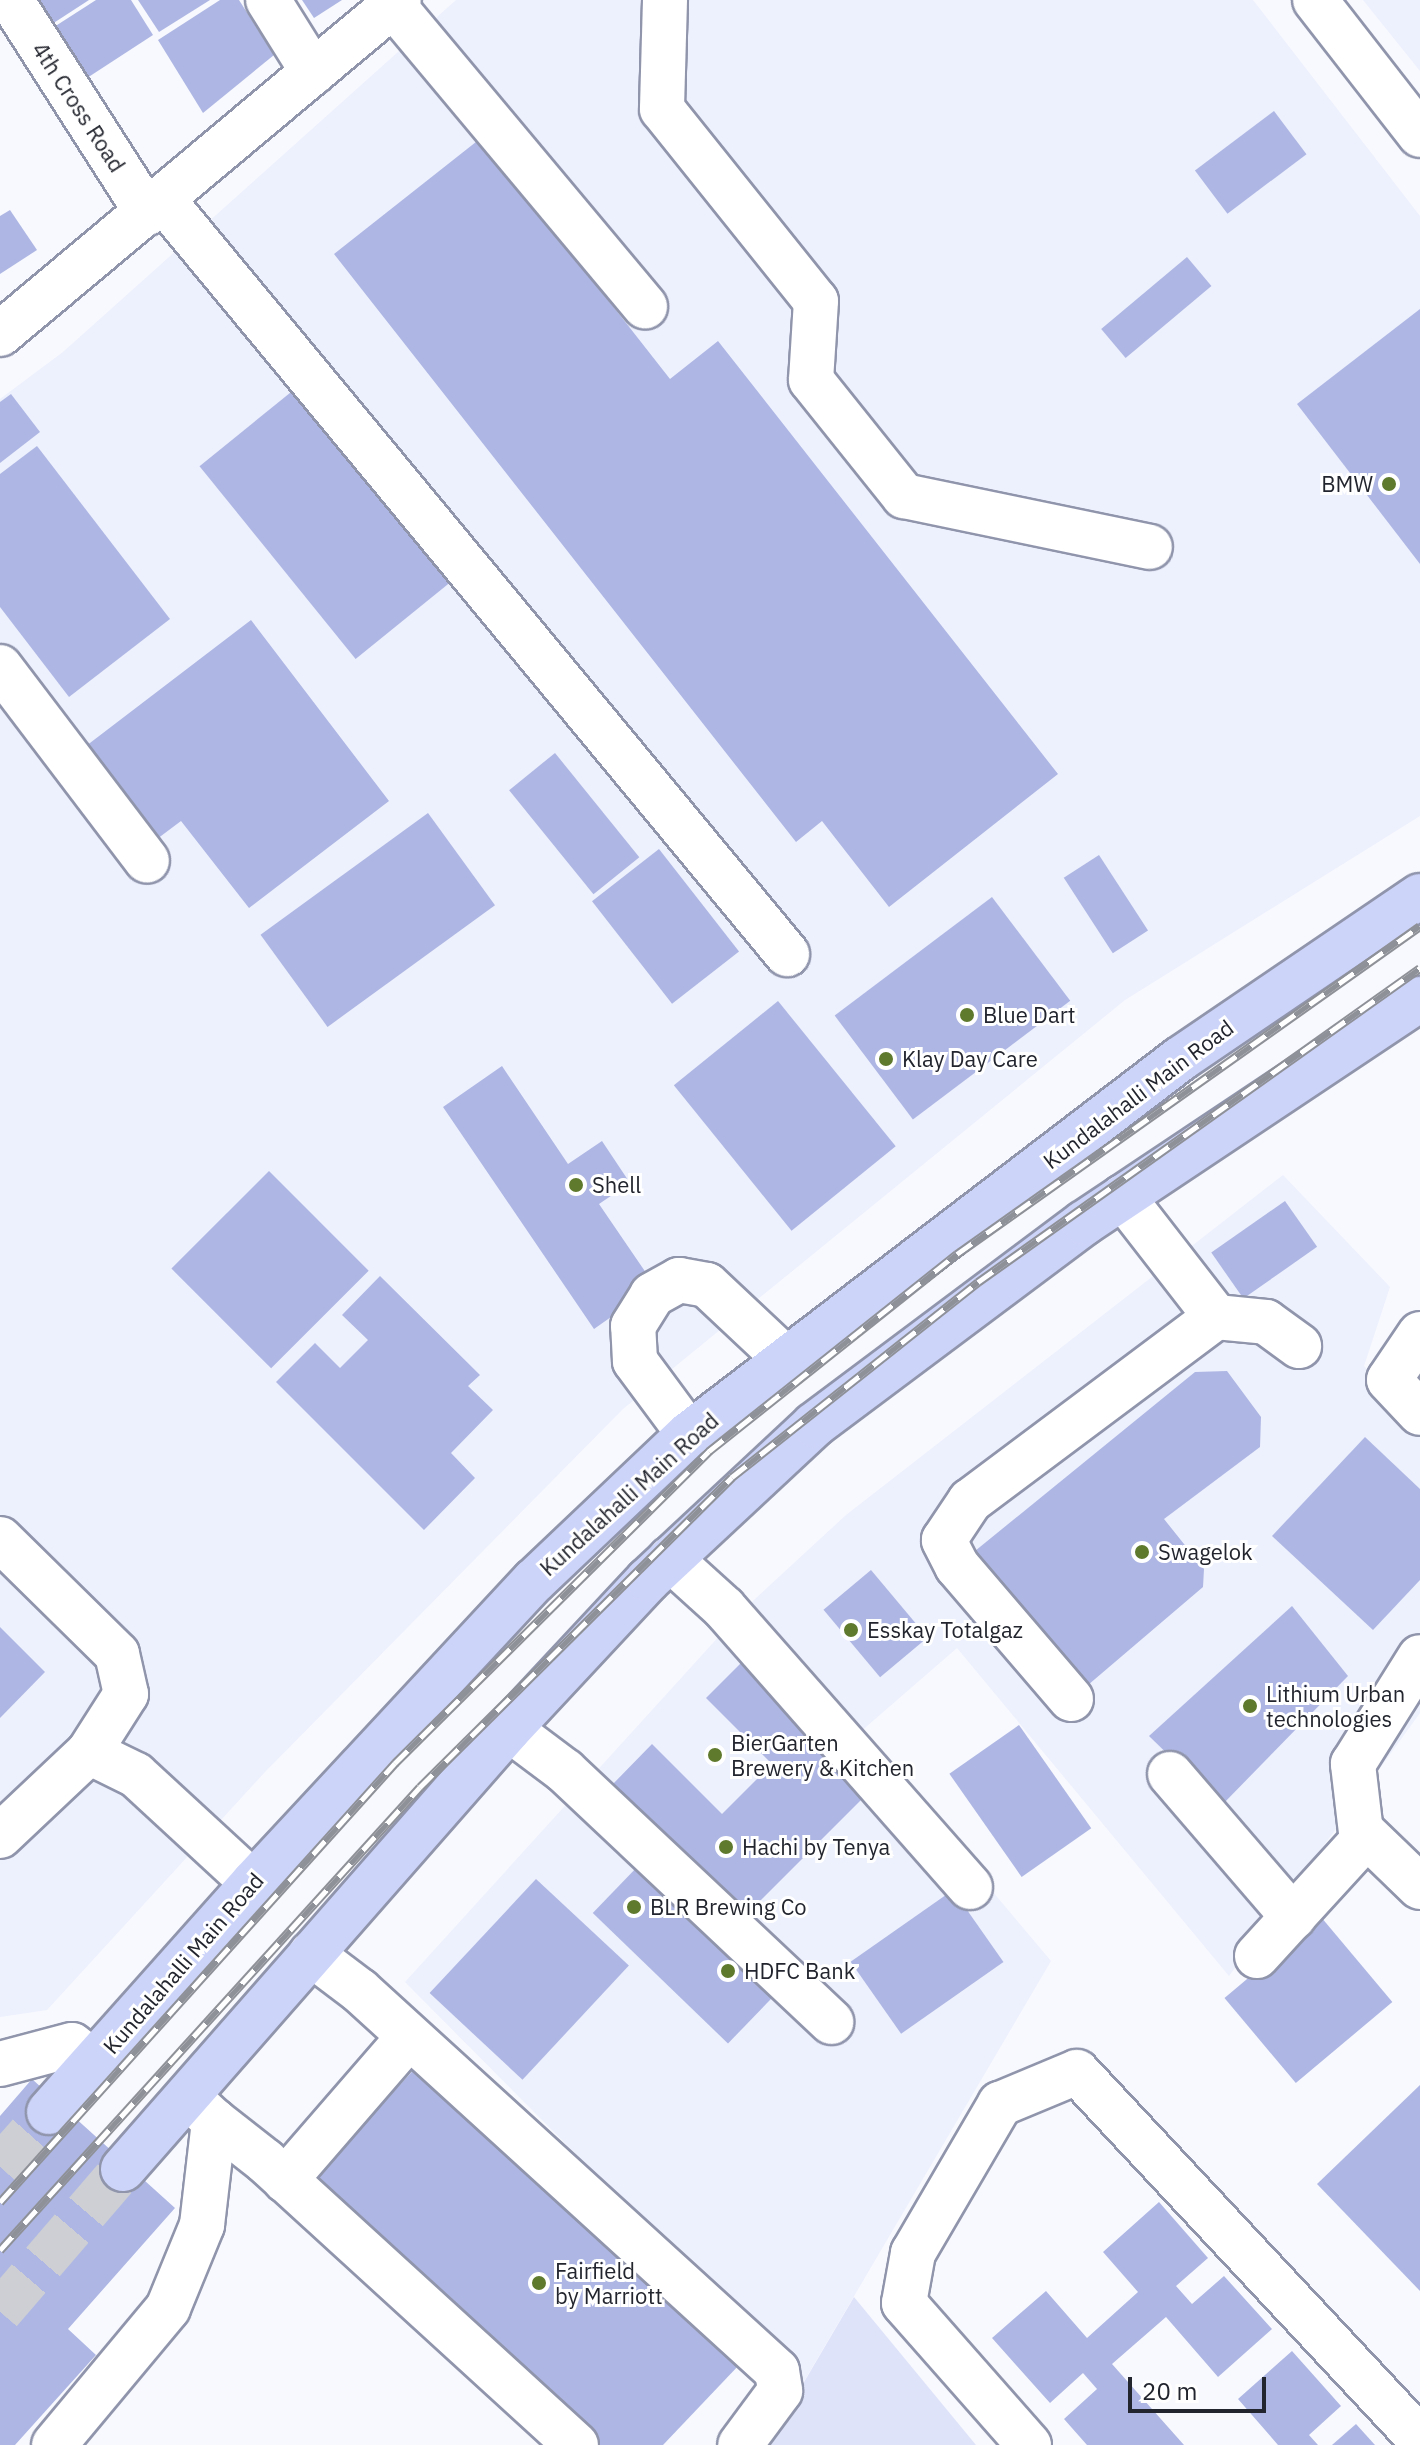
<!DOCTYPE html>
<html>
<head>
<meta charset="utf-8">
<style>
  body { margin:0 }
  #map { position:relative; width:1420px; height:2445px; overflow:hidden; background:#f8f9fe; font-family:"IBM Plex Sans",sans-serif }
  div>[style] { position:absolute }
  .built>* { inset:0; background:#edf0fd }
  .green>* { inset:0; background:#dfe3f9 }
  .building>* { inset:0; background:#aeb7e3; transform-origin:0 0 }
  .major-tunnel>* { height:44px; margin-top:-22px; transform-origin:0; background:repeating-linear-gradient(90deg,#cdcfd4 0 44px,transparent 0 66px) }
  .roads { filter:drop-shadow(2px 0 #9095ac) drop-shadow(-2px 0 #9095ac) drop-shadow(0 2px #9095ac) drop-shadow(0 -2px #9095ac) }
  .minor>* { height:44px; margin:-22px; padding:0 22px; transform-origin:22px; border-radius:22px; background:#fff }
  .major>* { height:44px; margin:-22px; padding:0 22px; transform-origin:22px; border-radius:22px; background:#cdd4f9 }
  .rail>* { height:9px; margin-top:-4.5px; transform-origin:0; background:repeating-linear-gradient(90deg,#fff 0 18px,#8f9198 0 36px); box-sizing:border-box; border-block:2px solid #8f9198 }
  .dots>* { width:22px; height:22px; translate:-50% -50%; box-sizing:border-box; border:4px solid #fff; border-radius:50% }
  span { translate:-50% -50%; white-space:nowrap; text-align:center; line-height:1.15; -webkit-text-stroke:6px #fff; paint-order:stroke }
  .street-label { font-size:22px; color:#23252e }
  .poi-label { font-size:22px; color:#23252e }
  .right { translate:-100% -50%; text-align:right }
  .left { translate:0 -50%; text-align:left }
  .scale { position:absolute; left:1128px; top:2377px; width:138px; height:36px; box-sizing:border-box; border:4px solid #23252e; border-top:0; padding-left:10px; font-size:24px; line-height:28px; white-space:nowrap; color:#23252e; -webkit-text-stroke:6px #fff; paint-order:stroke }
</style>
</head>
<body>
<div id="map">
  <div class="built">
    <div style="clip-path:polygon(456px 0,1253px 0,1420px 216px,1420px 816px,1125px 1000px,623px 1409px,265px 1772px,47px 2010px,0 2017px,0 399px,63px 352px)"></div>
    <div style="clip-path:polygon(1363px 0,1420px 0,1420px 71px)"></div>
    <div style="clip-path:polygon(1283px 1175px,1390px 1287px,1364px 1366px,1420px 1429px,1420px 1713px,1229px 1976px,957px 1648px,859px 1733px,1051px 1961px,803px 2383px,405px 1982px,742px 1611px,846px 1515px)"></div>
  </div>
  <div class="green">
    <div style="clip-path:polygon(854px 2297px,976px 2445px,767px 2445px)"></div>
  </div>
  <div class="building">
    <div style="clip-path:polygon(32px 0,89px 0,49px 26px)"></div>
    <div style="clip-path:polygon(96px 0,131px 0,153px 35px,87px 78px,54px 27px)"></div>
    <div style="clip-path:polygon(138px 0,210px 0,159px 32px)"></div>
    <div style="clip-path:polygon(220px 0,239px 0,274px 55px,203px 113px,158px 40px)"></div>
    <div style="clip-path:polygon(302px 0,342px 0,314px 18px)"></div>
    <div style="left:1274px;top:111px;width:54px;height:99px;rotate:53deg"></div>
    <div style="clip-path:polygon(481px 138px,670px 379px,718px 341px,1058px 774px,889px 907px,822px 821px,796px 842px,334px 254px)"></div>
    <div style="clip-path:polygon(10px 210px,37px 250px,0 274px,0 216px)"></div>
    <div style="left:1187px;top:257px;width:38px;height:112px;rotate:50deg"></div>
    <div style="clip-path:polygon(1420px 309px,1420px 564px,1297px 404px)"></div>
    <div style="left:306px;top:380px;width:248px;height:137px;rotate:51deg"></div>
    <div style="clip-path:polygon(11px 394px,40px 432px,0 463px,0 402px)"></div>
    <div style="clip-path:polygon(37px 446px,170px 619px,69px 697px,0 607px,0 474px)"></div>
    <div style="clip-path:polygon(251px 620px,389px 801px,249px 908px,181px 821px,157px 839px,86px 746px)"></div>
    <div style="left:555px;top:753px;width:134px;height:59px;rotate:51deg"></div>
    <div style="left:428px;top:813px;width:114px;height:207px;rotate:54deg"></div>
    <div style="left:659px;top:849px;width:130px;height:85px;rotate:52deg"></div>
    <div style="left:1099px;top:855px;width:90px;height:42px;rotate:57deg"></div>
    <div style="left:992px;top:897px;width:130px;height:197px;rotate:53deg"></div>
    <div style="left:778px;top:1001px;width:187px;height:134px;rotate:51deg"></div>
    <div style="clip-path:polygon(502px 1066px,568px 1164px,602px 1141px,630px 1183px,599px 1204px,655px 1286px,594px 1329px,443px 1107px)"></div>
    <div style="left:269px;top:1171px;width:141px;height:138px;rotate:45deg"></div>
    <div style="left:1285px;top:1201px;width:56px;height:90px;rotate:55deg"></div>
    <div style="clip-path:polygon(380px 1276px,480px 1375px,468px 1386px,493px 1410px,451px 1453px,475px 1478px,424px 1530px,276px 1382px,315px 1343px,340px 1368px,368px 1340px,342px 1315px)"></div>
    <div style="clip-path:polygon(1227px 1371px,1261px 1417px,1260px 1447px,1164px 1519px,1204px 1569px,1203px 1587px,1088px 1685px,1066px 1683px,975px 1574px,975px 1551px,1195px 1372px)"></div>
    <div style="clip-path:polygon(1365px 1437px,1420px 1489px,1420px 1580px,1373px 1630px,1272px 1536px)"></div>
    <div style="left:871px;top:1570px;width:88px;height:62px;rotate:50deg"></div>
    <div style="clip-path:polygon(1292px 1606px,1348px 1676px,1221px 1806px,1149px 1736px)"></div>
    <div style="clip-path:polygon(0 1627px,45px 1672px,0 1718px)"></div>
    <div style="clip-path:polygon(741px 1663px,869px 1792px,744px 1917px,612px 1785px,652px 1744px,722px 1814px,772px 1764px,706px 1698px)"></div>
    <div style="left:1019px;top:1725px;width:126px;height:85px;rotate:55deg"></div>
    <div style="left:640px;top:1864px;width:188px;height:68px;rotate:44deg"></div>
    <div style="left:536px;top:1879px;width:127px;height:156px;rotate:43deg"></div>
    <div style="left:953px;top:1890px;width:88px;height:125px;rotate:55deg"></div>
    <div style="left:1321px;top:1917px;width:111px;height:126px;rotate:50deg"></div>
    <div style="clip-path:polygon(422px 2061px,740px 2364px,663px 2445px,584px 2445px,309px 2182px)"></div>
    <div style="clip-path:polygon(32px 2079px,175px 2208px,68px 2329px,96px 2355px,15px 2445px,0 2445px,0 2116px)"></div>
    <div style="clip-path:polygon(1420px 2085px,1420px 2291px,1317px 2184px)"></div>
    <div style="clip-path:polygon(1159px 2202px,1208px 2258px,1176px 2286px,1192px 2304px,1224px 2276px,1272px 2329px,1218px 2377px,1166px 2317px,1112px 2364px,1184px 2445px,1087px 2445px,1064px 2419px,1097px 2389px,1083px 2373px,1050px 2403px,992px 2338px,1046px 2291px,1087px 2338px,1138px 2292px,1103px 2252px)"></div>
    <div style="clip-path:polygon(1292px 2351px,1341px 2406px,1309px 2435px,1318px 2445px,1278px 2445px,1238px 2399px)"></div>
    <div style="clip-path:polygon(1356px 2424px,1375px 2445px,1332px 2445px)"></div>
  </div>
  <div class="major-tunnel">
    <div style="left:0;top:2167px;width:74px;rotate:-48.3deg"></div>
    <div style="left:0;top:2312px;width:189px;rotate:-49.3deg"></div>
  </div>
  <div class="roads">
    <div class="minor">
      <div style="left:11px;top:0;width:253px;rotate:57.4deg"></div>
      <div style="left:268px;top:0;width:85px;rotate:58deg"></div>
      <div style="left:665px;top:0;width:109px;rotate:91.6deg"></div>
      <div style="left:662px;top:109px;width:246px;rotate:51.3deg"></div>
      <div style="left:816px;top:301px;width:79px;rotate:93.6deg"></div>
      <div style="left:811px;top:380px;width:149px;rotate:51.3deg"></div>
      <div style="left:904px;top:496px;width:251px;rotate:11.7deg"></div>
      <div style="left:1315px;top:0;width:171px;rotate:52.1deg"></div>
      <div style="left:393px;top:5px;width:393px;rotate:50.1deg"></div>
      <div style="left:163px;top:200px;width:979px;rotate:50.39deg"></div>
      <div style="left:0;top:334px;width:520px;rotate:-39.93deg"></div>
      <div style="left:0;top:667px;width:243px;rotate:52.8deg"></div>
      <div style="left:1216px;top:1317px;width:50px;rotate:5.7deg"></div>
      <div style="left:1266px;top:1322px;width:41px;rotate:36deg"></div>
      <div style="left:1420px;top:1334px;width:55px;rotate:124deg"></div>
      <div style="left:1389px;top:1380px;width:45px;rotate:46.8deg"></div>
      <div style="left:689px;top:1434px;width:91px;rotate:-126.5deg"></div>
      <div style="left:635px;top:1361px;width:35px;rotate:-93deg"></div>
      <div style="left:633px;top:1326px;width:36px;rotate:-58deg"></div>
      <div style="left:652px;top:1295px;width:31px;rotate:-29deg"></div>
      <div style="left:679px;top:1280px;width:28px;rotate:10deg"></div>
      <div style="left:707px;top:1285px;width:111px;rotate:43.2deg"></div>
      <div style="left:0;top:1539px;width:164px;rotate:44.5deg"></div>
      <div style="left:117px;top:1654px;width:41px;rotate:77.3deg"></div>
      <div style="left:126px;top:1694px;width:69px;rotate:122.5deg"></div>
      <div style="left:670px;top:1559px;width:73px;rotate:42.2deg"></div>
      <div style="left:724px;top:1608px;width:372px;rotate:48.6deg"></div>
      <div style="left:1071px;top:1699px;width:175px;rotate:-130.6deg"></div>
      <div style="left:957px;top:1566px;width:29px;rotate:-117deg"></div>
      <div style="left:944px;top:1540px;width:47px;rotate:-56.3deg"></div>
      <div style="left:970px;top:1501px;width:307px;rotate:-36.8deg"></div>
      <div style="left:1216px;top:1317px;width:152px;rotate:-127.8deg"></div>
      <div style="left:509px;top:1729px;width:70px;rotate:36.9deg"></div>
      <div style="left:565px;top:1771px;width:366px;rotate:43.3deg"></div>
      <div style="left:1170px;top:1774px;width:189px;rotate:49.3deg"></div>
      <div style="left:1363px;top:1832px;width:79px;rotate:44deg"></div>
      <div style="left:0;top:1836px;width:122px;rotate:-43.3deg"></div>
      <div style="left:89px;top:1752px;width:52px;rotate:26.1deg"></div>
      <div style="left:136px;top:1775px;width:159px;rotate:42.7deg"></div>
      <div style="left:311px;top:1954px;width:61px;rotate:37.1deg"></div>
      <div style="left:360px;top:1991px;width:564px;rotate:42.34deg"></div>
      <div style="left:777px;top:2371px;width:20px;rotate:81deg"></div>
      <div style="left:780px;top:2391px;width:67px;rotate:126.5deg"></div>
      <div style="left:1257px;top:1956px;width:156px;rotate:-47.6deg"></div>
      <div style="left:1362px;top:1841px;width:78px;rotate:-96.7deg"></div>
      <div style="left:1353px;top:1764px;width:126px;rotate:-57.9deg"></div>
      <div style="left:0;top:2064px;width:74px;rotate:-14.8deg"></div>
      <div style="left:72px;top:2045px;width:29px;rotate:38deg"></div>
      <div style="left:214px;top:2121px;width:65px;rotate:38.1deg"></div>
      <div style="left:265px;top:2161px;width:421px;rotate:42.4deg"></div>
      <div style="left:285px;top:2180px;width:188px;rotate:-49.1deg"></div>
      <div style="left:54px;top:2445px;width:178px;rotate:-50.2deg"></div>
      <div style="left:168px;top:2308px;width:90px;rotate:-67.7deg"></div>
      <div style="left:202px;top:2225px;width:105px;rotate:-83.4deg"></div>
      <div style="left:214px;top:2121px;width:23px;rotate:-137deg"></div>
      <div style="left:1029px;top:2445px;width:189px;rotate:-131.4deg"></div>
      <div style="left:904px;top:2303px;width:51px;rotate:-79.8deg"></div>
      <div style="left:913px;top:2253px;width:173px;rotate:-59.7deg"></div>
      <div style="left:1000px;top:2104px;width:83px;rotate:-22.6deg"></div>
      <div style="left:1077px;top:2072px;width:502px;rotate:46.94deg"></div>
    </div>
    <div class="major">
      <div style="left:49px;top:2112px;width:307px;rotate:-48.3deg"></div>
      <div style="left:253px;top:1883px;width:413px;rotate:-47.1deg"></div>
      <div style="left:534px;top:1581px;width:214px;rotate:-43.5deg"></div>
      <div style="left:689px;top:1434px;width:618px;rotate:-37.37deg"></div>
      <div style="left:1180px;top:1059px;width:290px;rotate:-34.2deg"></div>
      <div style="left:123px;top:2169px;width:585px;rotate:-48.74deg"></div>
      <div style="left:509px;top:1729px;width:204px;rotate:-47deg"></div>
      <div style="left:648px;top:1580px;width:227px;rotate:-43deg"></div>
      <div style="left:814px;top:1425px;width:337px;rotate:-36.8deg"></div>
      <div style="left:1084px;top:1223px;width:404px;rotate:-33.7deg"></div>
    </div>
  </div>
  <div class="rail">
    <div style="left:0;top:2202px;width:591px;rotate:-48.02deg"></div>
    <div style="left:395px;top:1763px;width:443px;rotate:-44.8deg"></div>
    <div style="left:709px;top:1451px;width:317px;rotate:-38.5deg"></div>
    <div style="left:957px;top:1254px;width:567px;rotate:-35.31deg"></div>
    <div style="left:0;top:2250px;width:625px;rotate:-47.79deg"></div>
    <div style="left:420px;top:1787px;width:440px;rotate:-44.8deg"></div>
    <div style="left:732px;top:1477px;width:314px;rotate:-38.4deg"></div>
    <div style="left:978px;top:1282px;width:542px;rotate:-35.39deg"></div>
  </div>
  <div class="dots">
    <div style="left:1389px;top:484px;background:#5f792d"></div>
    <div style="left:967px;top:1015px;background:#5f792d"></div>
    <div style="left:886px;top:1059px;background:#5f792d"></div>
    <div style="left:576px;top:1185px;background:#5f792d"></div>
    <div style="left:1142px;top:1552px;background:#5f792d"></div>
    <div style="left:851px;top:1630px;background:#5f792d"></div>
    <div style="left:1250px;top:1706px;background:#5f792d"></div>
    <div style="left:715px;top:1755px;background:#5f792d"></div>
    <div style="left:726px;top:1847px;background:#5f792d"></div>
    <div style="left:634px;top:1907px;background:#5f792d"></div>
    <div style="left:728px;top:1971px;background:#5f792d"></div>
    <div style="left:539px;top:2283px;background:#5f792d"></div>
  </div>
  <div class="street-label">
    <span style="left:79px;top:107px;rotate:57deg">4th Cross Road</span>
    <span style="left:1138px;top:1094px;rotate:-37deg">Kundalahalli Main Road</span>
    <span style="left:629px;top:1494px;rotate:-42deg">Kundalahalli Main Road</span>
    <span style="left:183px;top:1963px;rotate:-49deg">Kundalahalli Main Road</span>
  </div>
  <div class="poi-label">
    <span class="right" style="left:1373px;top:484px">BMW</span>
    <span class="left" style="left:983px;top:1015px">Blue Dart</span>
    <span class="left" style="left:902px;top:1059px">Klay Day Care</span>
    <span class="left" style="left:592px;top:1185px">Shell</span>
    <span class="left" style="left:1158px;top:1552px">Swagelok</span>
    <span class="left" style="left:867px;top:1630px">Esskay Totalgaz</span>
    <span class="left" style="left:1266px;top:1706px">Lithium Urban<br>technologies</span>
    <span class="left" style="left:731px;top:1755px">BierGarten<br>Brewery &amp; Kitchen</span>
    <span class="left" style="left:742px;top:1847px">Hachi by Tenya</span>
    <span class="left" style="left:650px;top:1907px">BLR Brewing Co</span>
    <span class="left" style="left:744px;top:1971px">HDFC Bank</span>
    <span class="left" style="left:555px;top:2283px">Fairfield<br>by Marriott</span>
  </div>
  <div class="scale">20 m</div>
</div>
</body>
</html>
